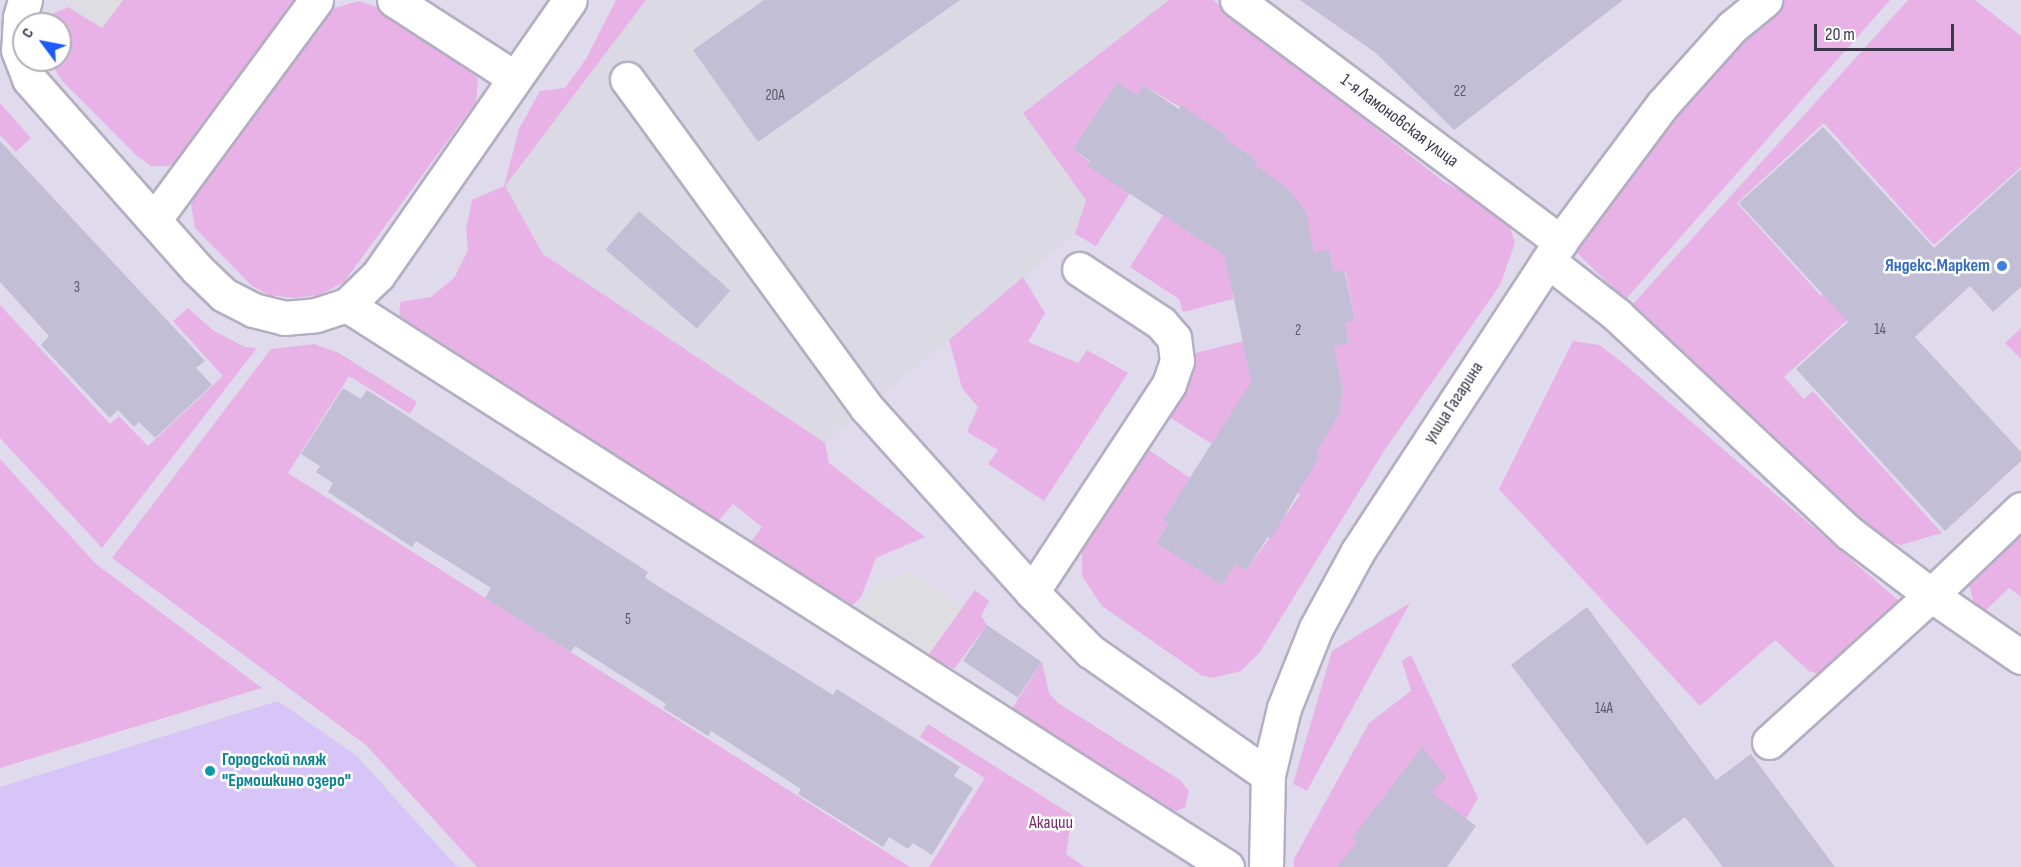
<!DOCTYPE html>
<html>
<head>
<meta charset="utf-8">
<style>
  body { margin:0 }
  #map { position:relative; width:2021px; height:867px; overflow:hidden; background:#ece9f4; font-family:"Sofia Sans Condensed",sans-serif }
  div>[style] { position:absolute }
  .residential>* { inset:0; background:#dfdbec }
  .industrial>* { inset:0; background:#dbdae4 }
  .green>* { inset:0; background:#e8b2e7 }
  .sand>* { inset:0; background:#d7c5f7 }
  .parking>* { inset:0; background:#dedde2 }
  .building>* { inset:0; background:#c2bed6; transform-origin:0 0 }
  .roads { filter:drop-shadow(2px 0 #b3aec2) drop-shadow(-2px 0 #b3aec2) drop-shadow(0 2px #b3aec2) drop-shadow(0 -2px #b3aec2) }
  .minor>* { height:33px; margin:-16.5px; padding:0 16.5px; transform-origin:16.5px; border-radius:16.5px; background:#fff }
  .dots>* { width:16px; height:16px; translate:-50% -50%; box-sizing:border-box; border:3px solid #fff; border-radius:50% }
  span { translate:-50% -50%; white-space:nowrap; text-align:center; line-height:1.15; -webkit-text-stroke:5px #fff; paint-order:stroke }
  .number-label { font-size:15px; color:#5c596c }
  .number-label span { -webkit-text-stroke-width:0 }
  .street-label { font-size:18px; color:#3a3748 }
  .shop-label { font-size:18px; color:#366cbe; font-weight:700 }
  .right { translate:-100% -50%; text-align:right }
  .culture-label { font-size:18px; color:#0d838f; font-weight:700 }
  .left { translate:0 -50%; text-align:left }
  .park-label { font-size:18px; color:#792a6a }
  .north { position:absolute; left:12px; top:12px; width:60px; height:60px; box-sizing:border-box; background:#fff; border:2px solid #b0afb6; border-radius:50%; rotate:302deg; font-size:16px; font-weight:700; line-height:24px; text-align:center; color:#3a3748 }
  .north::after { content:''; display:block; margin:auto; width:21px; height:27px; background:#1c5bf7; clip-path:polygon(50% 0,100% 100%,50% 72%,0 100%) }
  .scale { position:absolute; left:1814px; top:24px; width:140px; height:27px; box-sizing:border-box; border:3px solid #3a3748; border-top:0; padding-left:8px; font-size:18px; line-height:21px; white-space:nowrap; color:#3a3748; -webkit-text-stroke:4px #fff; paint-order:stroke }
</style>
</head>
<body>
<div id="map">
  <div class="residential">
    <div style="clip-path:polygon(evenodd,0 0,2021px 0,2021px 867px,0 867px,0 0,24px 24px,60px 24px,60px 60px,24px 60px,24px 24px)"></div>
  </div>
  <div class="industrial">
    <div style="clip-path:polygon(646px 0,1170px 0,1023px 113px,1086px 200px,1075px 234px,825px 443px,543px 254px,504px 186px)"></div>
  </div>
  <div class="green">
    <div style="clip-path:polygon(123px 0,301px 0,183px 159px,168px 166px,151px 166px,137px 156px,63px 82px,49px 60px,60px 60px,60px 24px,46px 24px,50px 15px,68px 7px,102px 28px)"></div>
    <div style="clip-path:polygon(616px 0,646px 0,505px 186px,543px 254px,825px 443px,829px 463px,925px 537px,876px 558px,861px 597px,839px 619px,740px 556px,762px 527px,733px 504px,706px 535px,399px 323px,400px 302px,431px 297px,454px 278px,468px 250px,466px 229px,472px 200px,504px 186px,519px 129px,540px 91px,565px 88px,586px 59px)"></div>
    <div style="clip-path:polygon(1169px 0,1213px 0,1444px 182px,1506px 215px,1515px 243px,1500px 285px,1384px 451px,1260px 652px,1241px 671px,1213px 678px,1201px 675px,1102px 606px,1082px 576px,1082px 548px,1146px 448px,1190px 478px,1163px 520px,1168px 523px,1156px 543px,1222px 585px,1236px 564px,1246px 571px,1300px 495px,1297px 492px,1315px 452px,1340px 413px,1343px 389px,1334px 347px,1349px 343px,1345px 322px,1355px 319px,1345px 271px,1334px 272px,1329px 250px,1314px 253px,1305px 212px,1290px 190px,1253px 165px,1257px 160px,1224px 138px,1225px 134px,1143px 85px,1137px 95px,1117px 82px,1073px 149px,1130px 193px,1096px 246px,1075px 234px,1086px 200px,1023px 113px)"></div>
    <div style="clip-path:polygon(1778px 0,1890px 0,1625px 300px,1567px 243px,1648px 134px)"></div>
    <div style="clip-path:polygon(1908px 0,1975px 0,2021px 36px,2021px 167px,1934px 245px,1824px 123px,1737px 203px,1821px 296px,1831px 289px,1854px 314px,1784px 377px,1804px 399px,1813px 391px,1942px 533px,1901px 545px,1883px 540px,1632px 305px)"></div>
    <div style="clip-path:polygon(359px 1px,374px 6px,469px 70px,478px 79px,476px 102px,344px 282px,320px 295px,294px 298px,269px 295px,252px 286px,195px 228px,191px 204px,195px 191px,321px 18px,331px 9px)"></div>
    <div style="clip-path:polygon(0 103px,31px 138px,16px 152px,0 135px)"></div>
    <div style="clip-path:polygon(1163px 215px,1228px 250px,1233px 299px,1183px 312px,1179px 299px,1130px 267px)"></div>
    <div style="clip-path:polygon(1023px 277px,1045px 313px,1028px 342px,1078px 363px,1087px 350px,1128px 373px,1044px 501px,988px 464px,998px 450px,967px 432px,978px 407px,962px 388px,949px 340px)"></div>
    <div style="clip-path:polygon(0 305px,110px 424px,119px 416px,148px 446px,223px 376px,173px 321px,188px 308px,214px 331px,245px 347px,257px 348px,102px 548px,0 438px)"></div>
    <div style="clip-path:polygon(2021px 328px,2021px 359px,2005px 343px)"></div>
    <div style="clip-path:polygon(1243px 341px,1255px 387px,1212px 444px,1166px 415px,1192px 354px)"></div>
    <div style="clip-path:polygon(1573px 341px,1599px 345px,1622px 362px,1906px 607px,1839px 676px,1810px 672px,1775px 640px,1700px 706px,1499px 489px)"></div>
    <div style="clip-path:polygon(314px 344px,339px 353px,417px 402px,410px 414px,349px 376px,288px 473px,910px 867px,477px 867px,366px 745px,112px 558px,271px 349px)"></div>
    <div style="clip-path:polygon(0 459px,96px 564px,262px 688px,0 768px)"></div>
    <div style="clip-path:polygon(2021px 535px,2021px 597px,2009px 588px,1984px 612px,1973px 600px,1969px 584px)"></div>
    <div style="clip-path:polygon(975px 590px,989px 601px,981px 616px,987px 625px,954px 669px,928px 655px)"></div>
    <div style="clip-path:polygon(1410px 603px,1307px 791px,1293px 784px,1332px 651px)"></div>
    <div style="clip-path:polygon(1411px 655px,1478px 798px,1466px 819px,1442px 801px,1407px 867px,1294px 867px,1294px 859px,1369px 723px,1411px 691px,1402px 661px)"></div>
    <div style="clip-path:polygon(1042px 662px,1049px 693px,1058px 703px,1180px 780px,1189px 791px,1185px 807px,1177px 811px,1163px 808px,1011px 710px)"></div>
    <div style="clip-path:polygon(928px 724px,1072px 815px,1066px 854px,1085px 867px,929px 867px,985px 778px,920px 737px)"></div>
  </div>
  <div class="sand">
    <div style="clip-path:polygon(278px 701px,357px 756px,457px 867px,0 867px,0 787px)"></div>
  </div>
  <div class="parking">
    <div style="clip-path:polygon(64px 0,123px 0,102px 28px)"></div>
    <div style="clip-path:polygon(910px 571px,962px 608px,928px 655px,859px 610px,881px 575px,888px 581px)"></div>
  </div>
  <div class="building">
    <div style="clip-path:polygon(764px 0,960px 0,758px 142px,693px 50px)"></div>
    <div style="clip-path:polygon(1300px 0,1623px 0,1454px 130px,1376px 53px)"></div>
    <div style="clip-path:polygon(1117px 82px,1137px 95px,1143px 85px,1179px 109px,1181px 105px,1226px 135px,1224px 138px,1257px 160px,1254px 164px,1290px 190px,1306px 212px,1314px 253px,1329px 249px,1334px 272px,1344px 270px,1355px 320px,1345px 322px,1349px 343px,1334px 347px,1343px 389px,1340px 413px,1316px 453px,1320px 455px,1271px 539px,1268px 537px,1246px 571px,1236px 564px,1222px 585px,1156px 543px,1168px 523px,1163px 520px,1251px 382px,1234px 299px,1224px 255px,1087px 166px,1090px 161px,1073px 149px)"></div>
    <div style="clip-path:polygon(1823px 127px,1934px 248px,2021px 169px,2021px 287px,1993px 312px,1970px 286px,1915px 337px,2021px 452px,2021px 461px,1945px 531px,1796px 369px,1848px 322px,1739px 203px)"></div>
    <div style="clip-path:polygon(0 141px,205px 361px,196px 368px,212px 385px,155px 438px,139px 422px,134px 427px,118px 410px,110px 418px,41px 345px,49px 336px,0 282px)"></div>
    <div style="left:639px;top:211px;width:121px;height:51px;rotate:41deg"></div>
    <div style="clip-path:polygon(343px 388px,361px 399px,367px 390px,648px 572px,645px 578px,833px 695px,837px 689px,960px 767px,954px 776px,973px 788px,932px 855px,913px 843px,908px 849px,889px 837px,883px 847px,798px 794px,801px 789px,711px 731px,708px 736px,663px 708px,666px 704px,575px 646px,571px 652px,485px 598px,491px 588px,416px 541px,412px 547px,328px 492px,333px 483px,316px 472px,320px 466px,301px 454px)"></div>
    <div style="clip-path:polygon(1587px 607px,1716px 780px,1751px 754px,1835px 867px,1723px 867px,1685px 817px,1647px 845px,1511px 665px)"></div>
    <div style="left:987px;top:625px;width:66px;height:43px;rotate:34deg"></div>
    <div style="clip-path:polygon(1422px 747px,1447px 778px,1431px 792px,1476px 826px,1447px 867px,1337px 867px,1357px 842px,1352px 838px)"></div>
  </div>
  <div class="roads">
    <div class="minor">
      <div style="left:25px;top:0;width:18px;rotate:106deg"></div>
      <div style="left:20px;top:17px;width:33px;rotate:93deg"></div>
      <div style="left:18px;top:50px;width:31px;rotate:69deg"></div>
      <div style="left:29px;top:79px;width:254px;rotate:48.5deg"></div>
      <div style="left:197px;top:269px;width:37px;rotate:44deg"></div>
      <div style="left:224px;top:295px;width:33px;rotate:27deg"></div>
      <div style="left:253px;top:310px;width:32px;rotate:14deg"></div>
      <div style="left:284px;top:318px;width:32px;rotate:-5deg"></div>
      <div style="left:316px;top:315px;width:33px;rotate:-18deg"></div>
      <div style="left:347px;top:305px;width:43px;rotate:-44.1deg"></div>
      <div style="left:378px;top:275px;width:335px;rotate:-55.1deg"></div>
      <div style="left:394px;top:0;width:144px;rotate:32.8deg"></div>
      <div style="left:1237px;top:0;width:404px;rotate:36.8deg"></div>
      <div style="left:627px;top:79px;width:407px;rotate:53.9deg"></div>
      <div style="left:867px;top:408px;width:247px;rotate:48.1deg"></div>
      <div style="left:1032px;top:592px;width:83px;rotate:45.5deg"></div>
      <div style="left:1090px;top:651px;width:217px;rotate:34.9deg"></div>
      <div style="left:154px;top:220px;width:273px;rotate:-53.6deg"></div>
      <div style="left:1548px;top:261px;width:88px;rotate:38deg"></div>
      <div style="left:1617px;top:315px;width:317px;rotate:43.2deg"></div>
      <div style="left:1848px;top:532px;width:104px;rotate:37.2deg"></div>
      <div style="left:1931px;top:595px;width:124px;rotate:-43.7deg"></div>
      <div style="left:347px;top:305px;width:1044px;rotate:32.56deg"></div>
      <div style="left:1032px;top:592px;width:249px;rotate:-56.6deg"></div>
      <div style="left:1169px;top:384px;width:24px;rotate:-71deg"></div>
      <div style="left:1177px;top:361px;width:23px;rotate:-97deg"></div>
      <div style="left:1174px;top:338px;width:20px;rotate:-131deg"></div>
      <div style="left:1161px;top:323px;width:98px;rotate:-146.6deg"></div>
      <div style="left:1769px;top:742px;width:219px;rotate:-42.2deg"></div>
      <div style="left:1931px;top:595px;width:109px;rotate:34.6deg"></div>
      <div style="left:1266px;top:867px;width:92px;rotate:-88.8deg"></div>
      <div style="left:1268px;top:775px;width:69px;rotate:-76.6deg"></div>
      <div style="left:1284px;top:708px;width:86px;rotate:-68.2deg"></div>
      <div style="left:1316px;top:628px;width:88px;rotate:-61.4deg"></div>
      <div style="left:1358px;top:551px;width:369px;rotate:-56.8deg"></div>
      <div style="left:1560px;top:242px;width:172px;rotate:-53.3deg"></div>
      <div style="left:1663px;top:104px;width:103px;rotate:-48.1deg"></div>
      <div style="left:1732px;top:27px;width:43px;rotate:-39.3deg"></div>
    </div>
  </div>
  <div class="dots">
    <div style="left:2002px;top:266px;background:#3f7fe0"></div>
    <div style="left:210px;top:771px;background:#0f9aa8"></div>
  </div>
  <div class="number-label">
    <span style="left:1460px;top:92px">22</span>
    <span style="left:775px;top:96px">20А</span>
    <span style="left:77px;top:288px">3</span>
    <span style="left:1880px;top:330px">14</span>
    <span style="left:1298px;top:331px">2</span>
    <span style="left:628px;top:620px">5</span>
    <span style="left:1604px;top:709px">14А</span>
  </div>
  <div class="street-label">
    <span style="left:1399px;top:121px;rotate:37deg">1-я Ламоновская улица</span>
    <span style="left:1454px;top:403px;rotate:-57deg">улица Гагарина</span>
  </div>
  <div class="shop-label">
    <span class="right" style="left:1990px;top:266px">Яндекс.Маркет</span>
  </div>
  <div class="culture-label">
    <span class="left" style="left:222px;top:771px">Городской пляж<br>"Ермошкино озеро"</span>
  </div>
  <div class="park-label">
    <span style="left:1051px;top:823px">Акации</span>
  </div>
  <div class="north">С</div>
  <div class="scale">20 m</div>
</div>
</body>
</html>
